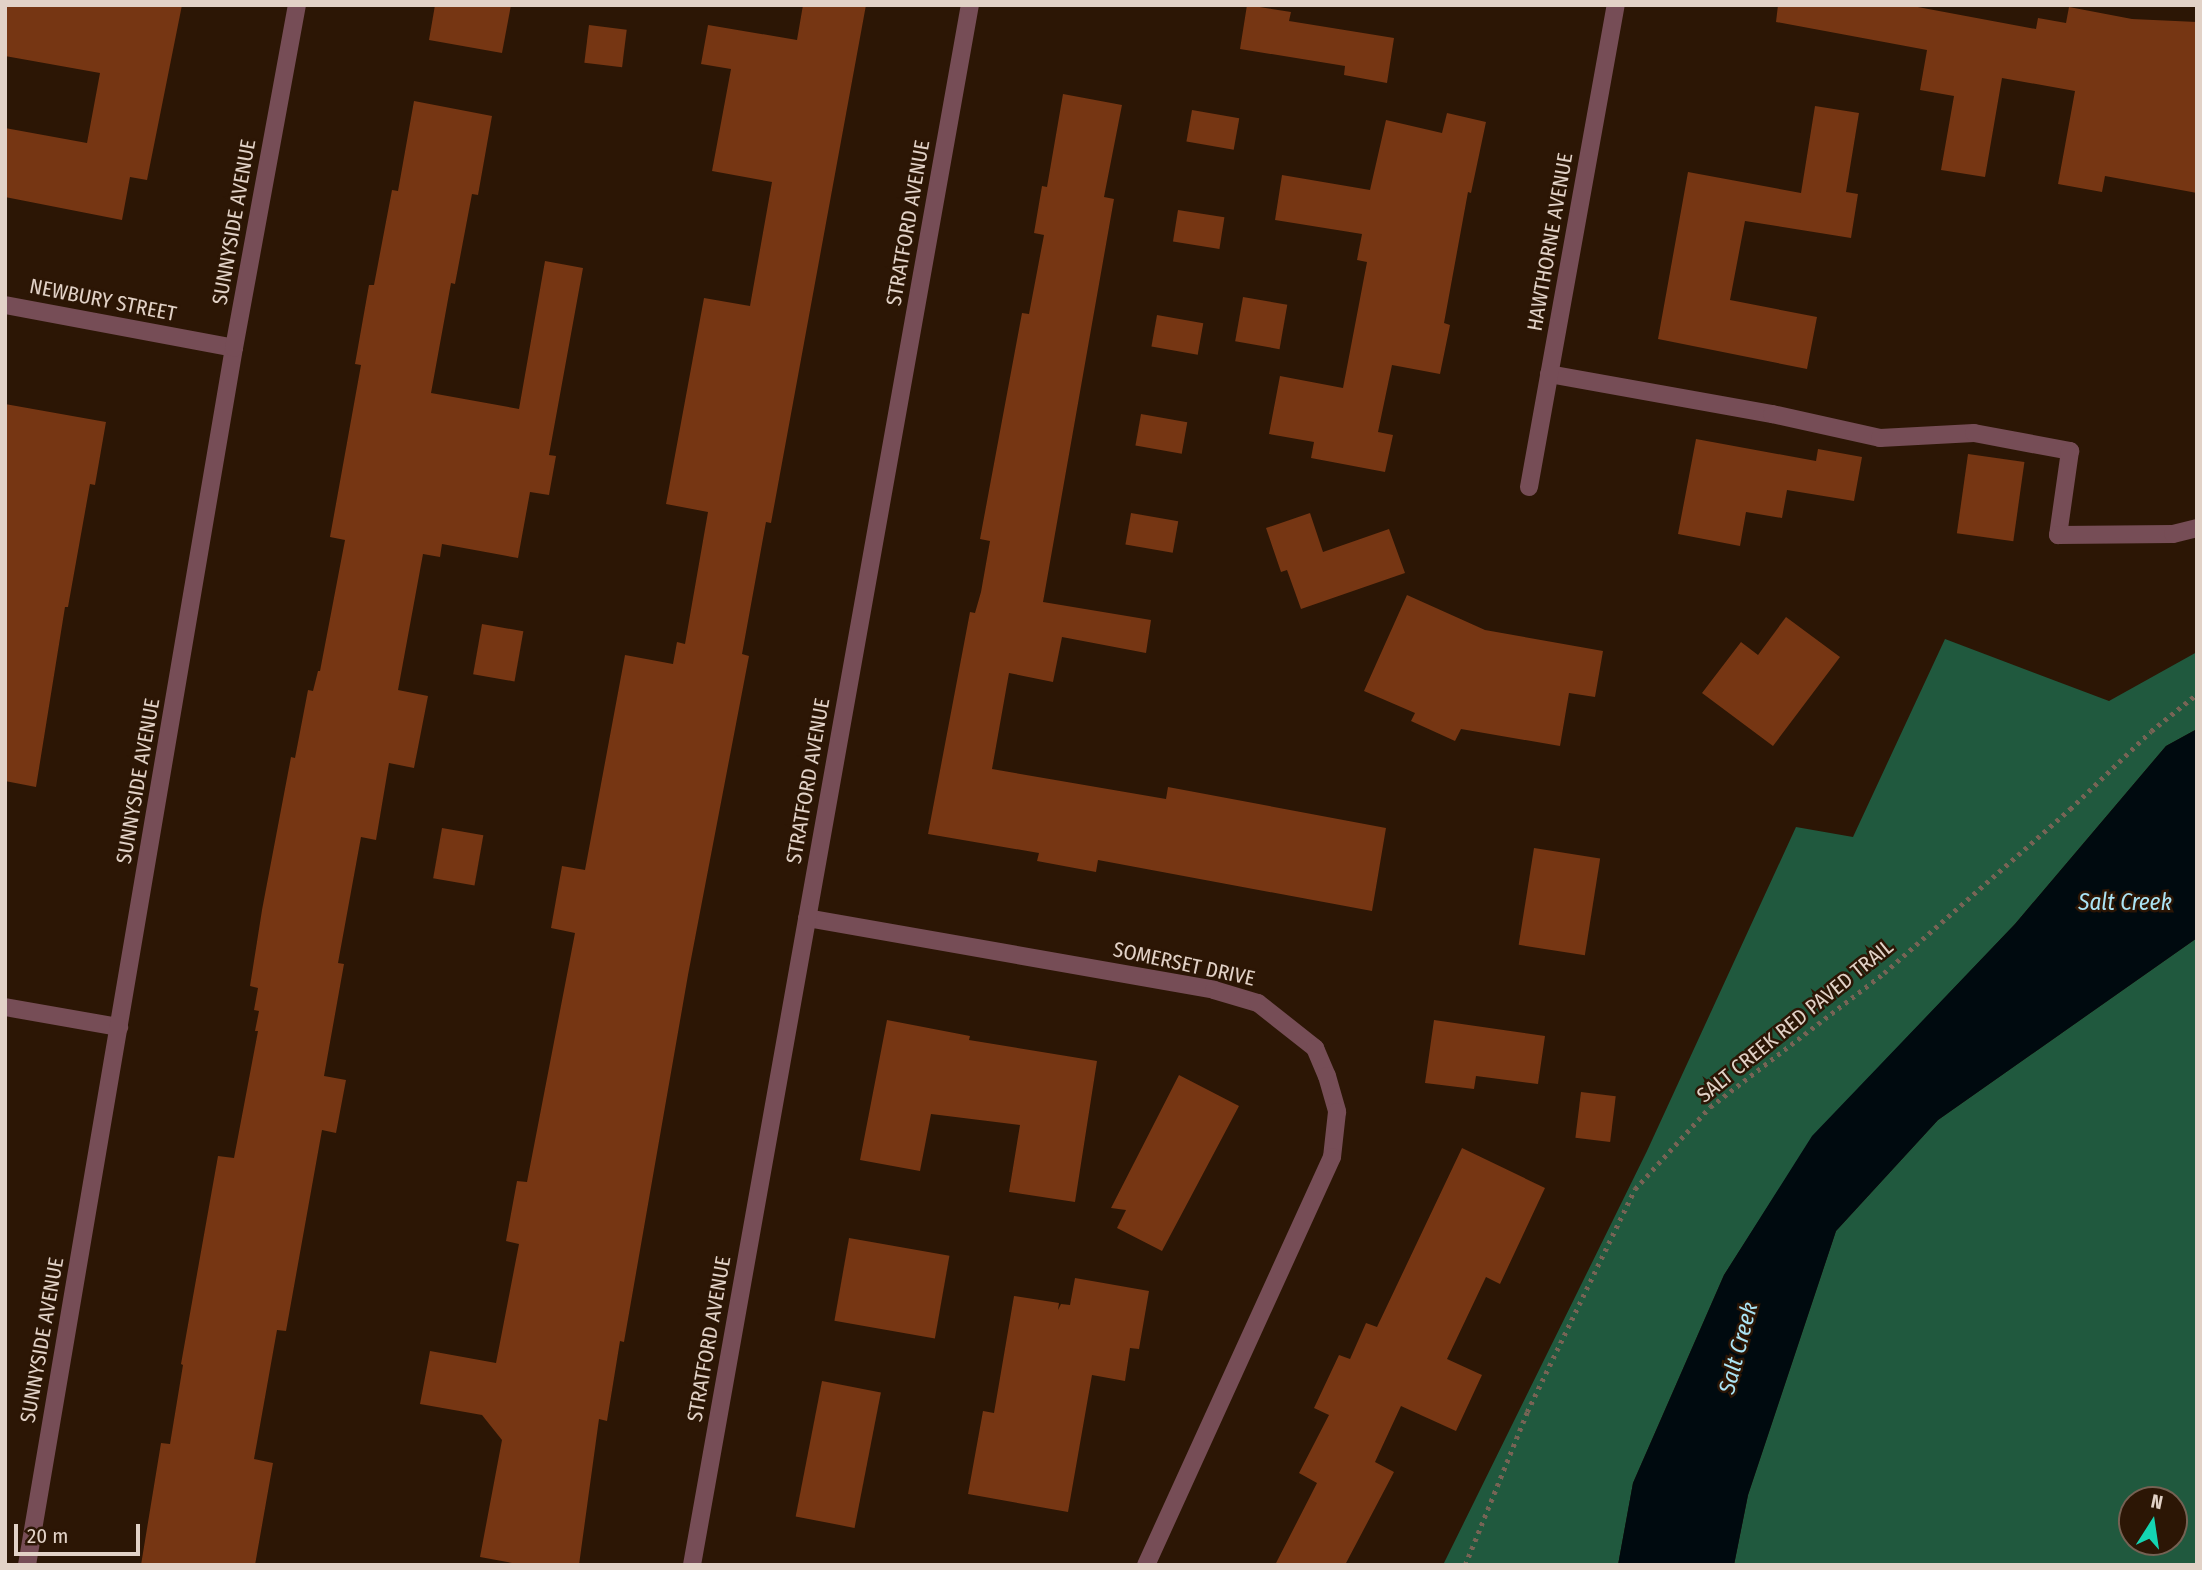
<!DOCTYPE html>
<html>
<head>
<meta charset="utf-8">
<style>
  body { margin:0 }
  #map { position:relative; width:2202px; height:1570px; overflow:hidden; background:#2c1605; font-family:"Fira Sans Condensed",sans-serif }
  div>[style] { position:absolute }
  .forest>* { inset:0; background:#20593e }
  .water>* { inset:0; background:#000a0f }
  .building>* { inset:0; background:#763613; transform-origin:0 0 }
  .path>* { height:4.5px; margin-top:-2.25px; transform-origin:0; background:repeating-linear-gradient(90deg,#776455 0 3.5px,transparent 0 8.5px) }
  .minor>* { height:18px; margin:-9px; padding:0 9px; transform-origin:9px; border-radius:9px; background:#764d56 }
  span { translate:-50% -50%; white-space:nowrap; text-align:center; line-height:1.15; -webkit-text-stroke:5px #2c1605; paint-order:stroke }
  .street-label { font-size:21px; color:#e2d2c7 }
  .water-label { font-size:23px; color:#abe4f5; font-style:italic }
  .frame { position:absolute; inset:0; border:7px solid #e2d2c7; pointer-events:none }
  .north { position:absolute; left:2118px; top:1486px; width:70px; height:70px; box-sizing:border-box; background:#2c1605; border:2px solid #756153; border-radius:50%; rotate:12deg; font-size:19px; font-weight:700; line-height:28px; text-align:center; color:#e2d2c7 }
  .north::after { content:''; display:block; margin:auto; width:24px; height:32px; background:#14d5b3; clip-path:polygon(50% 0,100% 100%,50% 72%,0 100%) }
  .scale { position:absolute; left:14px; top:1524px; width:126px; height:32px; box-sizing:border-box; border:4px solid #e2d2c7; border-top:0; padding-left:9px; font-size:21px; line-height:24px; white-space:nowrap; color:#e2d2c7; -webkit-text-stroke:5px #2c1605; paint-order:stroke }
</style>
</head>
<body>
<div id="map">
  <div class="forest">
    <div style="clip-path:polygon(1945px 639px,2109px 701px,2197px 652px,2197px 729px,2166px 746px,2015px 924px,1813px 1136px,1724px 1275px,1633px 1483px,1618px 1565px,1443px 1565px,1647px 1151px,1796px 827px,1853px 837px)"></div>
    <div style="clip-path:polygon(evenodd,2197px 938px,2197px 1565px,1734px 1565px,1748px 1495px,1836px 1231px,1938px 1120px,2197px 938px,2132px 1500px,2174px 1500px,2174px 1542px,2132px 1542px,2132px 1500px)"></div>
  </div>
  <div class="water">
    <div style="clip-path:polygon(2197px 729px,2197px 938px,1938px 1120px,1836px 1231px,1748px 1495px,1734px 1565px,1618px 1565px,1633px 1483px,1724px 1275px,1812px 1136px,2015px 924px,2166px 746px)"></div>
  </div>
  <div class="building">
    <div style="clip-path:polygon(5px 5px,182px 5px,147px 180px,130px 177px,122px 220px,5px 197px,5px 128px,87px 143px,100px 73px,5px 56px)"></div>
    <div style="clip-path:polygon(435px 5px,511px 5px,502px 53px,429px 40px)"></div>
    <div style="clip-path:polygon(803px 5px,866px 5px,771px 523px,766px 522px,742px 654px,749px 656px,688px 975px,624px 1342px,620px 1341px,607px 1421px,599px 1419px,579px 1565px,523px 1565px,480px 1557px,502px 1440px,482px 1415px,420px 1404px,430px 1351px,496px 1363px,519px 1244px,506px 1241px,517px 1181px,527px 1182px,575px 933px,551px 928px,562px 866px,585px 870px,625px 655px,673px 664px,677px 642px,685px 644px,708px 512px,666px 504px,704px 298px,750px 306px,772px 182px,712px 171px,731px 69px,701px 64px,708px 25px,797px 40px)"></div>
    <div style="clip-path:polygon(1247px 5px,1291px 12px,1289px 21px,1394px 38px,1387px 83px,1344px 75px,1345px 66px,1240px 49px)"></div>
    <div style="clip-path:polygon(1778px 5px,1907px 5px,2036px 29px,2038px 18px,2066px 23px,2069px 7px,2132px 19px,2197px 22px,2197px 193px,2105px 176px,2102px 192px,2058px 184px,2075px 91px,2002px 78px,1985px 177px,1941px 170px,1954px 96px,1920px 90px,1927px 50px,1776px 22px)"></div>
    <div style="left:589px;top:25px;width:38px;height:38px;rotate:7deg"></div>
    <div style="clip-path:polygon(1063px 94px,1122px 105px,1104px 197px,1114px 199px,1043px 602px,1151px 620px,1146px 653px,1062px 637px,1053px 682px,1009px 673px,992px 769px,1166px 799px,1168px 787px,1386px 828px,1372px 911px,1098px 860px,1096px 872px,1037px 861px,1039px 853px,928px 834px,970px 612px,975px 613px,981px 592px,990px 541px,980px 539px,1022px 313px,1029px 314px,1044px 235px,1034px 233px,1042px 186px,1047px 187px)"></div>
    <div style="clip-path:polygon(414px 101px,492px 116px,478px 195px,472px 194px,455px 284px,451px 283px,431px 393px,519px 409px,545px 261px,583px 268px,549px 455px,556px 456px,549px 495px,530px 492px,518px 558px,442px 544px,440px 557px,423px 554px,398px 690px,428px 696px,414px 768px,389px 763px,376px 840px,361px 837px,338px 963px,344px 964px,324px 1076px,346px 1080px,336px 1133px,322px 1130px,286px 1331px,277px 1330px,254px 1459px,273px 1463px,255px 1565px,141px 1565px,161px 1443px,170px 1444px,183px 1365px,181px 1364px,218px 1156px,234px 1158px,258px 1031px,255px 1031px,259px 1011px,254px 1010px,258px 988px,250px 986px,262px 910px,291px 757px,295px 758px,308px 690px,313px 691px,318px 671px,320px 671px,345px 540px,330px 537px,361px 365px,355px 364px,369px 285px,374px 285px,392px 190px,398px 191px)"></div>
    <div style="clip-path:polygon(1815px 106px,1859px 113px,1846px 192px,1858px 194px,1851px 238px,1745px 221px,1730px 300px,1817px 317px,1807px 369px,1658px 339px,1688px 172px,1801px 193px)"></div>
    <div style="left:1192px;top:110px;width:48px;height:32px;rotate:10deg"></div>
    <div style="clip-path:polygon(1447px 113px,1486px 122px,1471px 193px,1468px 192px,1444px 323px,1450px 325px,1440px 374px,1392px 365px,1378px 432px,1393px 435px,1385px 472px,1311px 458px,1314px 442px,1269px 434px,1280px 376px,1343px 388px,1367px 262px,1357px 260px,1362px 234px,1275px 220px,1282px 175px,1370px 190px,1386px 120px,1442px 133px)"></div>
    <div style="left:1178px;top:210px;width:47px;height:32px;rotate:9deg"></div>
    <div style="left:1243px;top:297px;width:45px;height:45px;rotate:10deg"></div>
    <div style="left:1157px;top:315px;width:47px;height:32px;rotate:10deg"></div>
    <div style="clip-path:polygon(5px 404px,106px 422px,95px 485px,90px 484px,68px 607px,65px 607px,36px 787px,5px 781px)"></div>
    <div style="left:1141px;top:414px;width:47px;height:32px;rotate:10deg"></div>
    <div style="clip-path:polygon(1696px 439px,1816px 461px,1818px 449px,1862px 457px,1854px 501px,1787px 490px,1782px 518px,1746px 512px,1740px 546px,1678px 534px)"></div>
    <div style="left:1968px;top:454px;width:57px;height:80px;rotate:8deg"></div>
    <div style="left:1131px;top:513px;width:48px;height:32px;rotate:10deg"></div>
    <div style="clip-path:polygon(1310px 513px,1323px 552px,1389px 529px,1405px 573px,1301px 609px,1287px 570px,1281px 572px,1266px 528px)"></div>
    <div style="clip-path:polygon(1407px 595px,1485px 630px,1603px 651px,1595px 697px,1569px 693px,1560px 746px,1461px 729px,1455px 741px,1411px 721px,1415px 713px,1364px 691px)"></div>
    <div style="clip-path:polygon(1786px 617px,1840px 657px,1773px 746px,1702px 693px,1741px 642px,1758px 655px)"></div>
    <div style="left:482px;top:624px;width:42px;height:51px;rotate:10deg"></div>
    <div style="left:442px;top:828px;width:42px;height:51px;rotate:10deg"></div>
    <div style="left:1534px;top:848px;width:67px;height:98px;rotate:9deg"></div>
    <div style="clip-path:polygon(887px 1020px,970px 1036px,969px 1040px,1097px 1061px,1075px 1202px,1009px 1192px,1020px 1125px,931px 1114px,920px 1171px,860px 1160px)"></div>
    <div style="clip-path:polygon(1434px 1020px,1545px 1036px,1538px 1084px,1476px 1076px,1474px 1089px,1425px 1083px)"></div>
    <div style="clip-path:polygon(1179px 1075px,1239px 1106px,1162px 1251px,1117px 1228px,1126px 1210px,1111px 1208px)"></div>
    <div style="left:1581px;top:1092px;width:35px;height:46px;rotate:7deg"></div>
    <div style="clip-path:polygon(1462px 1148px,1545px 1188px,1500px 1284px,1486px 1277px,1447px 1359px,1482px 1375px,1456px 1431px,1401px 1406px,1375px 1462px,1394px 1472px,1345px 1565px,1275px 1565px,1317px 1483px,1299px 1473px,1329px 1415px,1314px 1408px,1339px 1355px,1350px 1359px,1366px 1323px,1377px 1327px)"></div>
    <div style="left:849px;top:1238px;width:102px;height:84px;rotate:10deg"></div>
    <div style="clip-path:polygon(1075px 1278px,1149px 1291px,1139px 1349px,1130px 1348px,1125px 1381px,1092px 1375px,1068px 1512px,968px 1494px,983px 1411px,994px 1413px,1014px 1296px,1059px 1303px,1058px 1310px,1061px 1304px,1070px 1305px)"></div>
    <div style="left:822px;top:1381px;width:60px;height:138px;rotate:11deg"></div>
  </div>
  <div class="path">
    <div style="left:1465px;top:1565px;width:165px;rotate:-67.9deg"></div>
    <div style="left:1527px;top:1412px;width:248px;rotate:-64.2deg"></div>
    <div style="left:1635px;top:1189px;width:111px;rotate:-47.6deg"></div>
    <div style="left:1710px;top:1107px;width:220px;rotate:-37.6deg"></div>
    <div style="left:1884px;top:973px;width:248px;rotate:-41.4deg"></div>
    <div style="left:2070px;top:809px;width:112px;rotate:-43.9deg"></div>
    <div style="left:2151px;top:731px;width:59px;rotate:-38.8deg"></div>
  </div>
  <div class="minor">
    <div style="left:5px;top:305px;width:233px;rotate:10.6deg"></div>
    <div style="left:1549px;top:374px;width:227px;rotate:10.2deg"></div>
    <div style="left:1772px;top:414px;width:111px;rotate:12.5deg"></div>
    <div style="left:1880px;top:438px;width:94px;rotate:-3deg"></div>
    <div style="left:1974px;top:433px;width:98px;rotate:10.6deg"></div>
    <div style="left:2070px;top:451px;width:85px;rotate:98.1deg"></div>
    <div style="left:2058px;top:535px;width:115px;rotate:-0.5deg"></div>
    <div style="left:2173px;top:534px;width:25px;rotate:-14deg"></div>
    <div style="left:1529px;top:487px;width:490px;rotate:-79.8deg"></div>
    <div style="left:807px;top:918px;width:413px;rotate:10deg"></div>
    <div style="left:1214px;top:990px;width:46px;rotate:16.5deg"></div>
    <div style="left:1258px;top:1003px;width:73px;rotate:38.3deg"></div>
    <div style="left:1315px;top:1048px;width:30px;rotate:67deg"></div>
    <div style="left:1327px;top:1076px;width:37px;rotate:74deg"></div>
    <div style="left:1337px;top:1112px;width:45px;rotate:96.3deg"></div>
    <div style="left:1332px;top:1157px;width:448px;rotate:114.5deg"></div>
    <div style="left:5px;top:1007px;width:116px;rotate:10deg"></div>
    <div style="left:27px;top:1565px;width:1234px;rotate:-80.35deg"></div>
    <div style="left:234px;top:348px;width:349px;rotate:-79.6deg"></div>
    <div style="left:692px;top:1565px;width:1585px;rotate:-79.9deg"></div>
  </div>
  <div class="street-label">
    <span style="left:234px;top:222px;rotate:-80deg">SUNNYSIDE AVENUE</span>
    <span style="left:908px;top:223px;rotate:-80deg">STRATFORD AVENUE</span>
    <span style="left:1550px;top:242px;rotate:-80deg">HAWTHORNE AVENUE</span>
    <span style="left:103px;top:300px;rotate:11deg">NEWBURY STREET</span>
    <span style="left:138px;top:781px;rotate:-80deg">SUNNYSIDE AVENUE</span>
    <span style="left:808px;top:781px;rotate:-80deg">STRATFORD AVENUE</span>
    <span style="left:1184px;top:964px;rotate:12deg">SOMERSET DRIVE</span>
    <span style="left:1795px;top:1021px;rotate:-39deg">SALT CREEK RED PAVED TRAIL</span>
    <span style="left:709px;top:1339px;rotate:-80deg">STRATFORD AVENUE</span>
    <span style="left:42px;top:1340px;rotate:-80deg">SUNNYSIDE AVENUE</span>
  </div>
  <div class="water-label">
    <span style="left:2125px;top:902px">Salt Creek</span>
    <span style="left:1738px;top:1348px;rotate:-75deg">Salt Creek</span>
  </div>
  <div class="frame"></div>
  <div class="north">N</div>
  <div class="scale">20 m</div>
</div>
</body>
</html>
